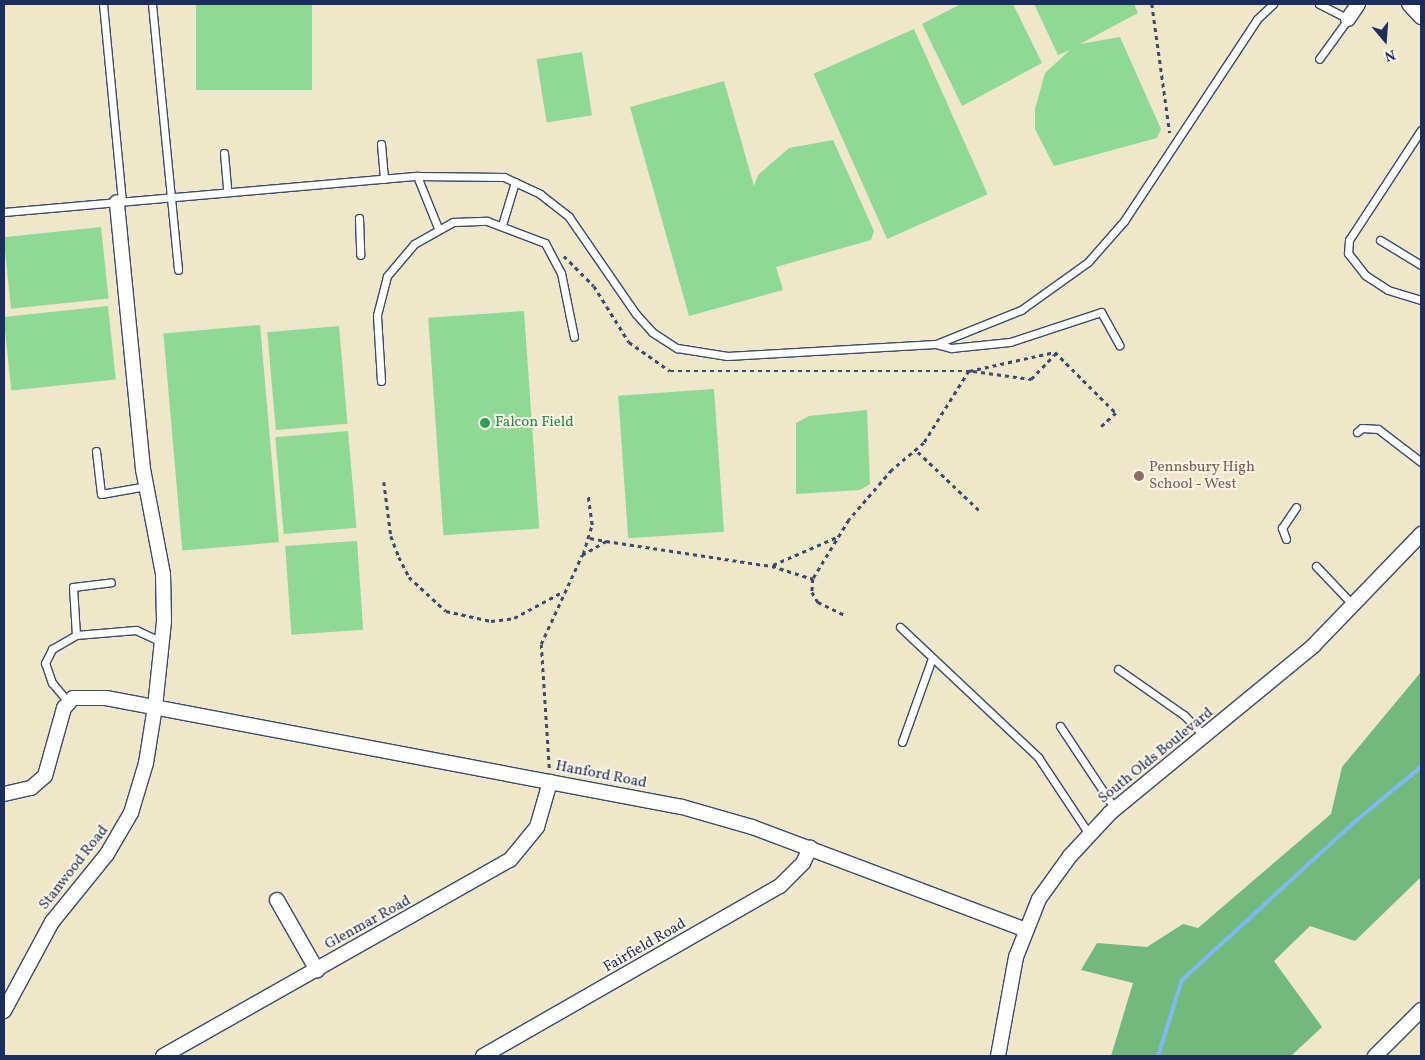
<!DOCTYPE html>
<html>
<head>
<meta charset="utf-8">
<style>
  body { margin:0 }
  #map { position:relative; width:1425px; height:1060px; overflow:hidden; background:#efe7ca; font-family:Vollkorn,serif }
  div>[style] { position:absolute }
  .green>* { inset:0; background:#8fd995; transform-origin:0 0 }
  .forest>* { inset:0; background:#73b97e }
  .stream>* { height:4px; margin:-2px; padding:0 2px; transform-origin:2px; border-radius:2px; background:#81b8f1 }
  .path>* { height:2.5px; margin-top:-1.25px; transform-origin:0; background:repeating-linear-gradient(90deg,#3b4b6e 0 4px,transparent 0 8px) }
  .roads { filter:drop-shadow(1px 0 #3b4b6e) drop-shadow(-1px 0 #3b4b6e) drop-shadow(0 1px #3b4b6e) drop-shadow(0 -1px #3b4b6e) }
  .lane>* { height:7px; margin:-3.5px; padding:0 3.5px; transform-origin:3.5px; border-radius:3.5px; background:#fff }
  .street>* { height:14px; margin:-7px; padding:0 7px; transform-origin:7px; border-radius:7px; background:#fff }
  .dots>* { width:14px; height:14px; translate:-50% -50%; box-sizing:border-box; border:2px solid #fcf5e5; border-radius:50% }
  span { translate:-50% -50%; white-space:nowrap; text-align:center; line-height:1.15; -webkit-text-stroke:4px #fcf5e5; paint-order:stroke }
  .leisure-label { font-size:15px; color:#27864d }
  .left { translate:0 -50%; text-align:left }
  .education-label { font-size:15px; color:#785e54 }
  .street-label { font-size:15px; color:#1b2f5e }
  .frame { position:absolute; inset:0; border:5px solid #1b2f5e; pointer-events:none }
  .north { position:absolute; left:1360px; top:15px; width:50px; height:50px; -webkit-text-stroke:4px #fcf5e5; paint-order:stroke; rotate:162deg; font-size:14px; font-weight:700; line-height:20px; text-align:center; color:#1b2f5e }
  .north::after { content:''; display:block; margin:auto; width:18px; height:22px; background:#1b2f5e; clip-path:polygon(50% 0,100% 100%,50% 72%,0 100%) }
</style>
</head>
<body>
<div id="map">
  <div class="green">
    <div style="left:196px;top:4px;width:116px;height:86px"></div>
    <div style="clip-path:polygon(961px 4px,1013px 4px,1042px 63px,962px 106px,922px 24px)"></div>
    <div style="clip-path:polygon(1034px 4px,1134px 4px,1138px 13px,1080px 44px,1120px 37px,1161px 129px,1157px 138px,1054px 166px,1035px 129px,1035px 109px,1045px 73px,1070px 50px,1058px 55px)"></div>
    <div style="left:914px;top:29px;width:181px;height:110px;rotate:66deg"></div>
    <div style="left:582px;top:52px;width:64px;height:46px;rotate:81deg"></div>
    <div style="clip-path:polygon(724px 81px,754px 186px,758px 175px,789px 148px,833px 140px,874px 231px,871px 240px,776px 267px,783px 290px,689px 316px,630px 107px)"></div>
    <div style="left:101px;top:227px;width:72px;height:98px;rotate:84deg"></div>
    <div style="left:108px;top:306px;width:74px;height:105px;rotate:84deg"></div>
    <div style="left:524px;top:311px;width:218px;height:96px;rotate:86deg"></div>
    <div style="left:260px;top:325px;width:218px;height:97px;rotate:85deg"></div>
    <div style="left:339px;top:326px;width:98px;height:72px;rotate:85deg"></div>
    <div style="left:714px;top:389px;width:143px;height:96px;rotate:86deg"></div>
    <div style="clip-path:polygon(867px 410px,870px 484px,860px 490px,796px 494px,796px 423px,809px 416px)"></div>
    <div style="left:348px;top:431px;width:97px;height:73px;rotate:85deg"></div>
    <div style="left:357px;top:541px;width:89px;height:72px;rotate:86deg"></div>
  </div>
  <div class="forest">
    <div style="clip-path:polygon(1421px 672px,1421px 877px,1355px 941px,1310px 926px,1274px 961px,1322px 1027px,1291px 1056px,1111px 1056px,1133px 983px,1081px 970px,1097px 943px,1147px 947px,1183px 924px,1198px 928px,1331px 814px,1342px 767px)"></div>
  </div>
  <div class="stream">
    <div style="left:1158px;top:1056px;width:80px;rotate:-72.5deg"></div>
    <div style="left:1182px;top:980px;width:239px;rotate:-42.5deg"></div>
    <div style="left:1358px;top:819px;width:82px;rotate:-39.5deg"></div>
  </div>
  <div class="path">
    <div style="left:1152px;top:4px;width:130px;rotate:82.1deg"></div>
    <div style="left:564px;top:256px;width:42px;rotate:45deg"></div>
    <div style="left:594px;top:286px;width:66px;rotate:58deg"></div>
    <div style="left:629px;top:342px;width:50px;rotate:35.3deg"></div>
    <div style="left:670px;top:371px;width:299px"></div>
    <div style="left:969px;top:371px;width:85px;rotate:122deg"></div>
    <div style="left:924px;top:443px;width:42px;rotate:139.8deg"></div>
    <div style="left:892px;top:470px;width:66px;rotate:130.7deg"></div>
    <div style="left:849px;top:520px;width:69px;rotate:121.4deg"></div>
    <div style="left:813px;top:579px;width:13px;rotate:94deg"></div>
    <div style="left:812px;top:592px;width:12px;rotate:59deg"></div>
    <div style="left:818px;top:602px;width:30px;rotate:26deg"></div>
    <div style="left:969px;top:371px;width:88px;rotate:-12.5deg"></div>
    <div style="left:1055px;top:352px;width:86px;rotate:45deg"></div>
    <div style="left:1116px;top:413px;width:23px;rotate:137deg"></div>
    <div style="left:973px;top:371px;width:59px;rotate:7.9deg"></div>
    <div style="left:1031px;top:379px;width:36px;rotate:-46deg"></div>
    <div style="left:918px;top:452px;width:84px;rotate:43.6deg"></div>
    <div style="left:384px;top:482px;width:54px;rotate:82.6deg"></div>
    <div style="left:391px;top:536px;width:22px;rotate:69deg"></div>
    <div style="left:399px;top:557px;width:22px;rotate:63deg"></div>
    <div style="left:409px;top:577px;width:50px;rotate:42.6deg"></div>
    <div style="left:446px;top:611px;width:46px;rotate:12.5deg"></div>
    <div style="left:491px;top:621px;width:23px;rotate:-7deg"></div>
    <div style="left:514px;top:618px;width:55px;rotate:-28.4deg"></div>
    <div style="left:590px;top:538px;width:15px;rotate:11deg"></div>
    <div style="left:583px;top:554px;width:30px;rotate:-73deg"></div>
    <div style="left:592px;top:525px;width:30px;rotate:-98deg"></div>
    <div style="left:773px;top:565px;width:72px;rotate:-23.7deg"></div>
    <div style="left:549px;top:768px;width:124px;rotate:-93.7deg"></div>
    <div style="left:541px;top:644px;width:98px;rotate:-65.3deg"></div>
    <div style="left:582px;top:555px;width:28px;rotate:-30deg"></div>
    <div style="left:606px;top:541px;width:168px;rotate:8.6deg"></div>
    <div style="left:772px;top:566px;width:43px;rotate:17.6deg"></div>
  </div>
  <div class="roads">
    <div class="lane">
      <div style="left:103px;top:4px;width:198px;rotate:84.5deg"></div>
      <div style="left:152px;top:4px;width:267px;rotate:84.4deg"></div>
      <div style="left:1319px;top:4px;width:33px;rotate:27deg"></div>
      <div style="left:1348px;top:19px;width:49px;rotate:125.9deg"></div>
      <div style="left:1421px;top:130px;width:131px;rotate:123.2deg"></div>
      <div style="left:1349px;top:240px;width:13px;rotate:94deg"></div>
      <div style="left:1348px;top:253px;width:28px;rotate:52deg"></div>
      <div style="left:1365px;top:275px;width:27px;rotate:33deg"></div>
      <div style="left:1388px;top:290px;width:34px;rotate:17deg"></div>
      <div style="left:381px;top:144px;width:35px;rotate:85deg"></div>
      <div style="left:224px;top:153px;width:38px;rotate:85deg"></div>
      <div style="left:417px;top:176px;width:56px;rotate:68deg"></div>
      <div style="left:4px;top:212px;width:415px;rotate:-5deg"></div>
      <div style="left:417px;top:176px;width:87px;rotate:0.7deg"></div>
      <div style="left:504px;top:177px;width:40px;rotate:25deg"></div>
      <div style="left:540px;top:194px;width:37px;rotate:38deg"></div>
      <div style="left:569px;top:217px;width:118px;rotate:55.4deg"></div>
      <div style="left:636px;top:314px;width:24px;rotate:48deg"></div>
      <div style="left:652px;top:332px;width:30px;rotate:33deg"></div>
      <div style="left:677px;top:348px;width:51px;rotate:9.1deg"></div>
      <div style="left:727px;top:356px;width:209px;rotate:-3.3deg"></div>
      <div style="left:936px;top:344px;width:92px;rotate:-21.8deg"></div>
      <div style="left:1021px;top:310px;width:82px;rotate:-35.6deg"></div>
      <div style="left:1088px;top:262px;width:55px;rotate:-48.7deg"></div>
      <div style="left:1124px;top:221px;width:242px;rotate:-56.6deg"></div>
      <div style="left:1257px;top:19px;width:22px;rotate:-43deg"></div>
      <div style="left:359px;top:218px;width:37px;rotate:88deg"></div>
      <div style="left:502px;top:225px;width:45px;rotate:-73.2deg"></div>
      <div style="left:1380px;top:240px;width:48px;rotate:31.4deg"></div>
      <div style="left:936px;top:344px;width:16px;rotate:15deg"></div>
      <div style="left:951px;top:348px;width:59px;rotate:-5.8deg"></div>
      <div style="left:1010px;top:342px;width:96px;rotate:-18.2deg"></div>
      <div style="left:1101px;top:312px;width:38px;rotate:61deg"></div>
      <div style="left:381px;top:381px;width:66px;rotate:-93.5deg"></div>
      <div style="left:377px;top:315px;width:40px;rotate:-75.6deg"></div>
      <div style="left:387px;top:276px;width:42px;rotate:-49.8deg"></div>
      <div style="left:414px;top:244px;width:45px;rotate:-29.4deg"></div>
      <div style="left:453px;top:222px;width:34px;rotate:-2deg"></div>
      <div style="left:487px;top:221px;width:62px;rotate:20.8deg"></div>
      <div style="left:545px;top:243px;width:34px;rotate:62deg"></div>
      <div style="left:561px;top:273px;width:65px;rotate:78.5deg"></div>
      <div style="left:1357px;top:432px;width:6px;rotate:-39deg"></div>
      <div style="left:1362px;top:428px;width:16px;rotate:4deg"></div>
      <div style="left:1378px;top:429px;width:54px;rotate:37.5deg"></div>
      <div style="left:96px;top:451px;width:43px;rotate:83.4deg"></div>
      <div style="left:101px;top:494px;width:47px;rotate:-9.9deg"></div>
      <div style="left:1286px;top:539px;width:12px;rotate:-110deg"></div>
      <div style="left:1282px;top:528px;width:25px;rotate:-56deg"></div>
      <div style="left:1316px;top:566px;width:55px;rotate:46.5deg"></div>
      <div style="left:900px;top:627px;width:190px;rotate:43.3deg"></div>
      <div style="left:1038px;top:757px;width:92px;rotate:56.5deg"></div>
      <div style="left:76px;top:635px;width:60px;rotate:-4.8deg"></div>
      <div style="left:136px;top:630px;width:29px;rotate:25deg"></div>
      <div style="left:1118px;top:669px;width:80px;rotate:34.9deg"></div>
      <div style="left:1184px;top:715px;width:29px;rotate:46deg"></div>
      <div style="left:69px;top:703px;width:26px;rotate:-130deg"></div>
      <div style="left:52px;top:683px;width:21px;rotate:-109deg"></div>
      <div style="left:45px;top:663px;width:16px;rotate:-63deg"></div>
      <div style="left:52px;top:649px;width:28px;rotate:-30deg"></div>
      <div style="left:76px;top:635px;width:48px;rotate:-93.6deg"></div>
      <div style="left:73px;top:587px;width:38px;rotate:-7deg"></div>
      <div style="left:1060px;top:726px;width:100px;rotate:56.5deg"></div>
      <div style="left:902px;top:742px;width:89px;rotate:-70.3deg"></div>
    </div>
    <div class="street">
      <div style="left:1409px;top:4px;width:18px;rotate:47deg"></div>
      <div style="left:1348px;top:19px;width:18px;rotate:-56deg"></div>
      <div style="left:4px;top:794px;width:28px;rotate:-13deg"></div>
      <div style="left:31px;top:788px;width:18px;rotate:-41deg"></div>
      <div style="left:45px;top:776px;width:71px;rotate:-74.4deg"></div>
      <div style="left:64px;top:708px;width:13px;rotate:-48deg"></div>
      <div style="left:73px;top:698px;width:33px"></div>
      <div style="left:106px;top:698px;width:586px;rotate:10.72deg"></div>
      <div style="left:682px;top:807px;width:73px;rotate:15.9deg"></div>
      <div style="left:752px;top:827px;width:293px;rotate:20.6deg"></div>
      <div style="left:277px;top:900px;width:81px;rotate:60.3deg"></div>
      <div style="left:4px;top:1011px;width:101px;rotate:-61.7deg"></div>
      <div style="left:52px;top:922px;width:87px;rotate:-51deg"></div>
      <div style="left:107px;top:854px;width:48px;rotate:-59.7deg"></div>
      <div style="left:131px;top:813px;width:52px;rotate:-73.3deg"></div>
      <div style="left:146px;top:763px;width:57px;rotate:-80.9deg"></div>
      <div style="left:155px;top:707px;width:86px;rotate:-84deg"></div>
      <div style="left:164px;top:621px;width:47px;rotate:-91.2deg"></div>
      <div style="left:163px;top:574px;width:107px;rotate:-100.8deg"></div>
      <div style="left:143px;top:469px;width:268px;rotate:-95.6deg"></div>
      <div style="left:163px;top:1056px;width:399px;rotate:-29.5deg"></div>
      <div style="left:510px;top:860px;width:43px;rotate:-50.7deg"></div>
      <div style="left:537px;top:827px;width:47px;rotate:-73.9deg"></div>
      <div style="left:483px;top:1056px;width:342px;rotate:-29.8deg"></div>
      <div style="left:780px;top:886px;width:33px;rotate:-45deg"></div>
      <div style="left:803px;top:863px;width:17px;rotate:-65deg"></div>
      <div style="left:998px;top:1056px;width:101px;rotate:-79.7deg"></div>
      <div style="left:1016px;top:957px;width:62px;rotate:-68.4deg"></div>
      <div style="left:1039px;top:899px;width:53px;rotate:-54.2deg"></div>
      <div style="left:1070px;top:856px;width:59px;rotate:-47.1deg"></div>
      <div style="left:1110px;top:813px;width:263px;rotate:-39.4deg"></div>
      <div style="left:1313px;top:646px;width:156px;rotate:-46deg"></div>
      <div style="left:1375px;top:1056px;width:65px;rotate:-45deg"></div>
    </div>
  </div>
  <div class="dots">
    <div style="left:485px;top:423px;background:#2e9e5b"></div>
    <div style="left:1139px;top:476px;background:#8d6e63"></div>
  </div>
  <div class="leisure-label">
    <span class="left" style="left:495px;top:423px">Falcon Field</span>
  </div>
  <div class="education-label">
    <span class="left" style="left:1149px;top:476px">Pennsbury High<br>School - West</span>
  </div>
  <div class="street-label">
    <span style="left:1156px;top:756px;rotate:-39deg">South Olds Boulevard</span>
    <span style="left:601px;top:775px;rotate:11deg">Hanford Road</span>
    <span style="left:74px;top:868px;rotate:-52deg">Stanwood Road</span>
    <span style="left:368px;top:923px;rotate:-29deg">Glenmar Road</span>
    <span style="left:645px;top:946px;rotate:-30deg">Fairfield Road</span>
  </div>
  <div class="frame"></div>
  <div class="north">N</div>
</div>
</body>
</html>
